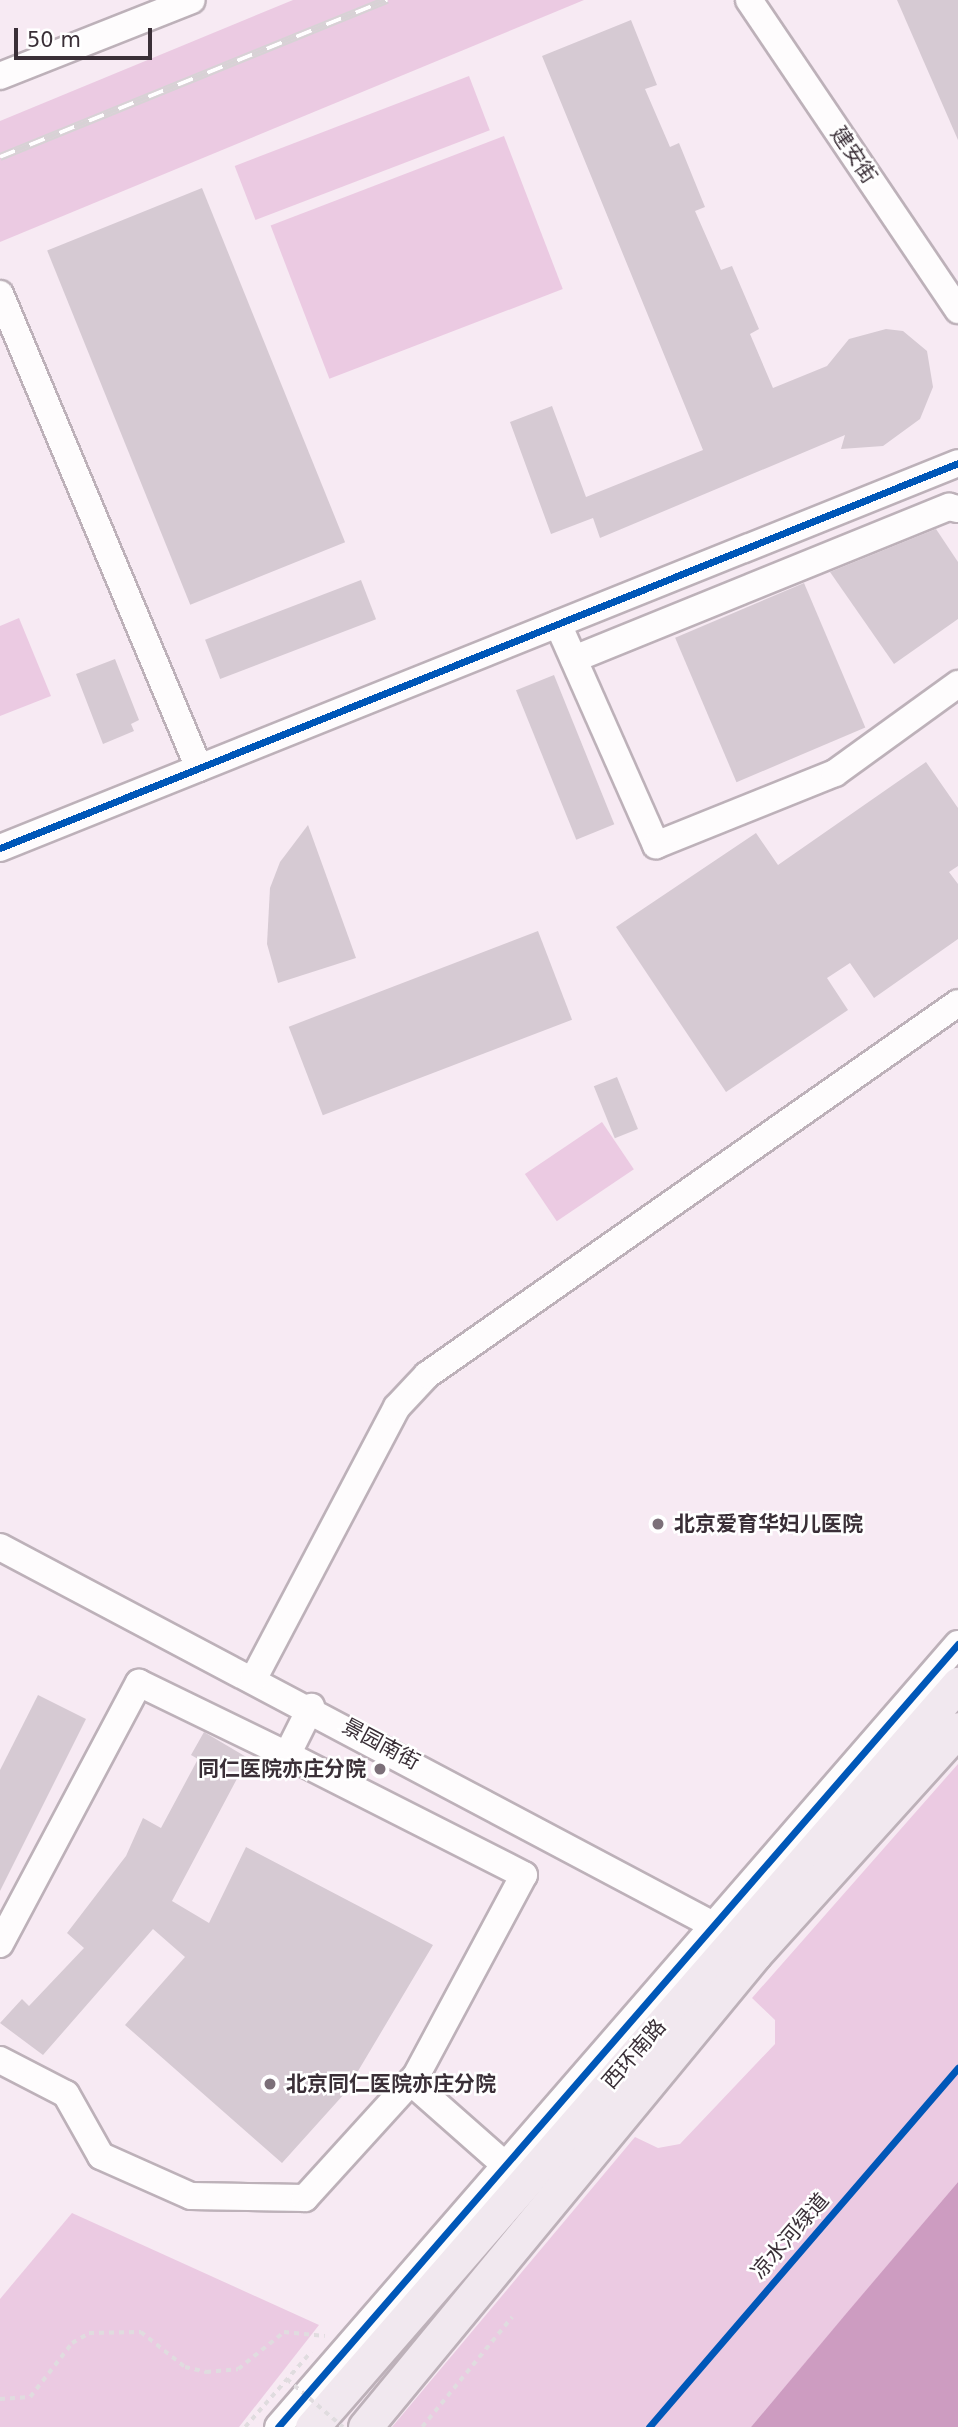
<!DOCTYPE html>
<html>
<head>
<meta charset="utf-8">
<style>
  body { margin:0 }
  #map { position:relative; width:958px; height:2427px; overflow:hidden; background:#f7eaf3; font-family:"DejaVu Sans","Noto Sans SC",sans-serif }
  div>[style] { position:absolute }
  .green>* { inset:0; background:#ebcae2; transform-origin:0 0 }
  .water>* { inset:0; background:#cd9cc1 }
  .building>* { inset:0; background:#d6cad3; transform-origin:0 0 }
  .path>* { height:3.5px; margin-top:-1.75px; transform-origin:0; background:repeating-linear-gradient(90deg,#e0dcdf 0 5px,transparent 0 10px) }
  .roads { filter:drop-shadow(2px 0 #bdb1b9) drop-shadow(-2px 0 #bdb1b9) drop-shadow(0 2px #bdb1b9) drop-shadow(0 -2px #bdb1b9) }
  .minor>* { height:26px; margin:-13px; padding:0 13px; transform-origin:13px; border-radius:13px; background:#fefcfd }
  .major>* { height:33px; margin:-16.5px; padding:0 16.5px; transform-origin:16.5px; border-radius:16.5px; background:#f1e8ef }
  .rail>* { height:8px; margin-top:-4px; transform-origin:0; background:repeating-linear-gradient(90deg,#fff 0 16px,#d7d2d5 0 32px); box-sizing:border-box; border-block:2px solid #d7d2d5 }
  .path-bridge>* { height:3.5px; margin-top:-1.75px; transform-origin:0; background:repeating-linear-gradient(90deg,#e0dcdf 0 5px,transparent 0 10px) }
  .cycleway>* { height:7px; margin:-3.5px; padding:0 3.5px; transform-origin:3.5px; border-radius:3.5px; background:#0057b8 }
  .dots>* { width:19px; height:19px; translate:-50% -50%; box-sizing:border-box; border:4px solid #fff; border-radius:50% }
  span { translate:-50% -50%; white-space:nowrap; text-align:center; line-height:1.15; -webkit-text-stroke:5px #fff; paint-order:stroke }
  .street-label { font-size:21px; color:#3a2f37 }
  .poi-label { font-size:21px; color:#3a2f37; font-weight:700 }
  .left { translate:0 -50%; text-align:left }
  .right { translate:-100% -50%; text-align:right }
  .scale { position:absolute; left:14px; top:28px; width:138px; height:32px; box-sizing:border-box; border:4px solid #3a2f37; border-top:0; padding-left:9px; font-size:21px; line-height:24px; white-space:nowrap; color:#3a2f37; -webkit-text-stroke:5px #fff; paint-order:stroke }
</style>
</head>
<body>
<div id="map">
  <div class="green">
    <div style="clip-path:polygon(293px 0,584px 0,0 242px,0 121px)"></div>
    <div style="left:469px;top:76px;width:58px;height:251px;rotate:69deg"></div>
    <div style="left:504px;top:136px;width:164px;height:250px;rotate:69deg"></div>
    <div style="clip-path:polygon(19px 618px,51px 696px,0 716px,0 626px)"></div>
    <div style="left:602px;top:1122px;width:57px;height:93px;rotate:56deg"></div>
    <div style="clip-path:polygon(958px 1764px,958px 2182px,751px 2427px,392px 2427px,635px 2137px,658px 2148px,680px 2144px,775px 2044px,775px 2020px,752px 1998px)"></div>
    <div style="clip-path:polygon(72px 2213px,319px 2325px,239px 2427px,0 2427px,0 2299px)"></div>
  </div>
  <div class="water">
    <div style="clip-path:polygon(958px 2182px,958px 2427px,751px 2427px,845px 2315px)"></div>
  </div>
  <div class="building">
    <div style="clip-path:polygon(897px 0,958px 0,958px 140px)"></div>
    <div style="clip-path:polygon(631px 20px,657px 85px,645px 89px,670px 147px,679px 143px,705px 207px,695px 211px,721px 270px,732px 266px,759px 329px,750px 334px,773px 388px,827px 366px,849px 339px,886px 329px,903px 331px,927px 351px,933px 387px,920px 419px,883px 446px,841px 449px,845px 435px,600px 538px,593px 518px,551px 534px,510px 422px,552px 406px,586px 497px,703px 450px,542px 56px)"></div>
    <div style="left:202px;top:188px;width:382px;height:167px;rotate:68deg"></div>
    <div style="clip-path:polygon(936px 529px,958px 562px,958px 619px,894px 664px,830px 572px)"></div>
    <div style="left:361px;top:580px;width:42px;height:167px;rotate:69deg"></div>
    <div style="left:804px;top:583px;width:157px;height:140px;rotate:67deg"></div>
    <div style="clip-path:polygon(115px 659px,139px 720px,131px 724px,134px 731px,103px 744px,76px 674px)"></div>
    <div style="left:554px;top:675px;width:161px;height:41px;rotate:68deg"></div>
    <div style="clip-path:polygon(926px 762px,958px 808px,958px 866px,949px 872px,958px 884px,958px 939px,874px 998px,850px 963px,827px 978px,848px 1010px,726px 1092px,616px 927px,756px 833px,778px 865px)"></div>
    <div style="clip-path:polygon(308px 825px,356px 958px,278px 983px,267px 944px,270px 888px,280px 862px)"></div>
    <div style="left:538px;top:931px;width:95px;height:267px;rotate:69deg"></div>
    <div style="left:617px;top:1077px;width:56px;height:25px;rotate:68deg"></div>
    <div style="clip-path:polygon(38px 1695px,86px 1719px,0 1891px,0 1770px)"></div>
    <div style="clip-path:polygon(204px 1732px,248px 1758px,172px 1901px,209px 1923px,246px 1847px,433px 1945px,345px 2093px,282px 2163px,125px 2025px,185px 1957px,153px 1929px,43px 2055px,0 2023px,22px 1999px,29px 2006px,84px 1948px,67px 1933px,126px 1856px,143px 1818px,161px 1828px,198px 1759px,191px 1755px)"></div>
  </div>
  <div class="path">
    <div style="left:0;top:2399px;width:30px;rotate:-4deg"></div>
    <div style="left:30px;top:2397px;width:68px;rotate:-52.1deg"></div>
    <div style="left:72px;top:2343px;width:20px;rotate:-30deg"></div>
    <div style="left:89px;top:2333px;width:52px;rotate:-1.1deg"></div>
    <div style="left:141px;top:2332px;width:56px;rotate:38.5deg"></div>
    <div style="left:185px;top:2367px;width:22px;rotate:13deg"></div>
    <div style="left:206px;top:2372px;width:32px;rotate:-5deg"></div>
    <div style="left:238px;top:2369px;width:59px;rotate:-38.8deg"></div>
    <div style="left:284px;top:2332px;width:41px;rotate:5.6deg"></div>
    <div style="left:245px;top:2427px;width:100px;rotate:-48.7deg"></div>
    <div style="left:422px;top:2427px;width:142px;rotate:-50.7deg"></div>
  </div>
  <div class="roads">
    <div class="minor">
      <div style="left:749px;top:0;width:374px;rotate:56deg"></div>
      <div style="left:0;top:76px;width:206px;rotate:-21.6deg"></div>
      <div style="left:0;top:294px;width:514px;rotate:67.23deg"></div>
      <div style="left:558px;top:624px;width:242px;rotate:66.1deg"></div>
      <div style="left:656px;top:845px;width:193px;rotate:-21.9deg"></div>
      <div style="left:835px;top:773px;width:152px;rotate:-35.9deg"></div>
      <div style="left:574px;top:659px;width:405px;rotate:-22.1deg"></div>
      <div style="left:949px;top:507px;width:9px;rotate:13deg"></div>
      <div style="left:0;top:848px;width:1032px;rotate:-21.89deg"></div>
      <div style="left:0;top:1547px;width:824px;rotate:27.93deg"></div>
      <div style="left:254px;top:1678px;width:306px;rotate:-62.2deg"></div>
      <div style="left:397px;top:1407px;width:44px;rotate:-46.8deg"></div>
      <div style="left:427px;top:1375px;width:648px;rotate:-35.01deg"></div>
      <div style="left:0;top:1944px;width:296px;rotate:-62deg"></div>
      <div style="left:139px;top:1683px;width:165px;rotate:25.9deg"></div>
      <div style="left:287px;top:1755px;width:54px;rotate:-63.4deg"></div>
      <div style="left:0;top:2060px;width:74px;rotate:27.3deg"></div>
      <div style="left:66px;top:2094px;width:71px;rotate:60.6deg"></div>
      <div style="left:101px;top:2156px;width:98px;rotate:24deg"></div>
      <div style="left:191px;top:2196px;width:114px;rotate:1deg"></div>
      <div style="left:305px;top:2198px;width:165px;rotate:-47.7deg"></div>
      <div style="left:416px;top:2076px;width:228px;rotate:-61.8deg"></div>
      <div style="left:524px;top:1875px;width:266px;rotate:-153.1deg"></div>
      <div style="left:411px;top:2082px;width:125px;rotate:41.4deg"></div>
      <div style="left:278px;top:2427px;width:1037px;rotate:-49.03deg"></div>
    </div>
    <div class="major">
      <div style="left:312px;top:2427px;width:985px;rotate:-48.99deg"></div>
      <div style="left:365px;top:2427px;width:613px;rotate:-50.49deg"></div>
      <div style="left:755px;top:1954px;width:303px;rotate:-47.9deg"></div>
    </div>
  </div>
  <div class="rail">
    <div style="left:0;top:157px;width:418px;rotate:-22.1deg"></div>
  </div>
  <div class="path-bridge">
    <div style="left:287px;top:2379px;width:74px;rotate:40.6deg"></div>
  </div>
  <div class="cycleway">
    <div style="left:0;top:848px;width:1032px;rotate:-21.89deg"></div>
    <div style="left:278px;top:2427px;width:1037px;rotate:-49.03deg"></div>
    <div style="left:649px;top:2427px;width:474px;rotate:-49.3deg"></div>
  </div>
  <div class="dots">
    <div style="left:658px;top:1524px;background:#7c7079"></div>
    <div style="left:380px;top:1769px;background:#7c7079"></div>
    <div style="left:270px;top:2084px;background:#7c7079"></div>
  </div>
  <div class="street-label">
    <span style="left:854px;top:155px;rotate:56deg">建安街</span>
    <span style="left:381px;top:1744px;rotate:28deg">景园南街</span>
    <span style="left:634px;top:2054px;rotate:-49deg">西环南路</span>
    <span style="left:790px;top:2236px;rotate:-49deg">凉水河绿道</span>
  </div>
  <div class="poi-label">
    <span class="left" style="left:674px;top:1524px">北京爱育华妇儿医院</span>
    <span class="right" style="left:366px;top:1769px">同仁医院亦庄分院</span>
    <span class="left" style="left:286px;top:2084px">北京同仁医院亦庄分院</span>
  </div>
  <div class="scale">50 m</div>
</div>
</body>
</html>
